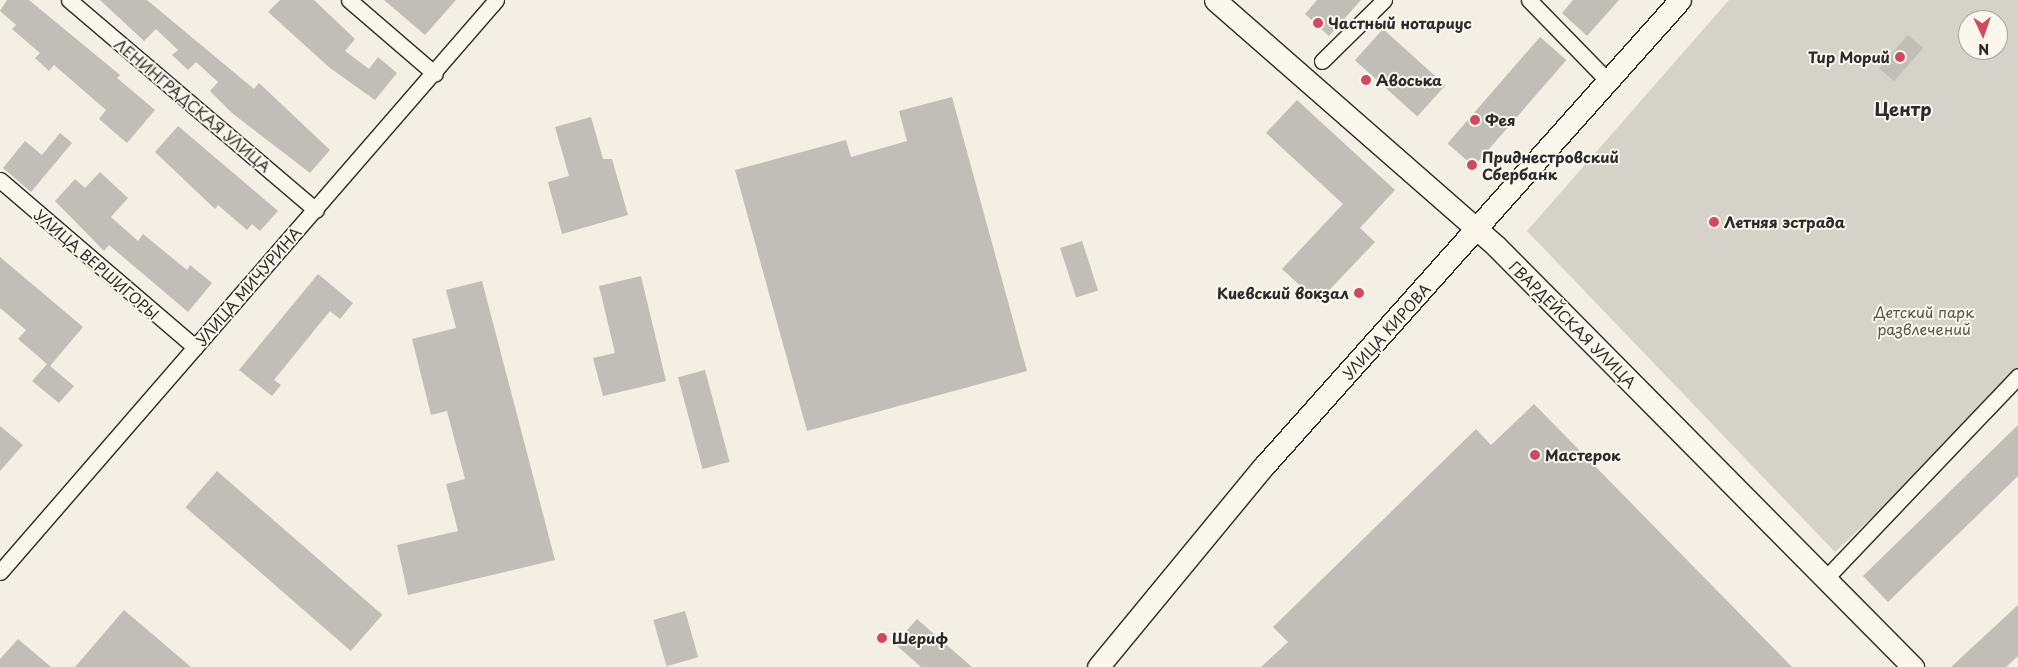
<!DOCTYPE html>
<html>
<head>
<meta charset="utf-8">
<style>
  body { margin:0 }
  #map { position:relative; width:2018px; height:667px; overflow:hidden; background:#f3efe4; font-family:"Playpen Sans",sans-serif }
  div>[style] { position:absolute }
  .green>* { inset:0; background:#d5d2c9 }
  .building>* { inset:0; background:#c0beb6; transform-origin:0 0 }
  .roads { filter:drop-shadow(1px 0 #2b2b2b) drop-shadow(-1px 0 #2b2b2b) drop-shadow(0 1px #2b2b2b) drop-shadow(0 -1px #2b2b2b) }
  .street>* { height:15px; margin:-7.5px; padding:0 7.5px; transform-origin:7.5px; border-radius:7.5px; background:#fbf7ec }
  .secondary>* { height:21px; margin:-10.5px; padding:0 10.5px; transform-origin:10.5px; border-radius:10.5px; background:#fbf7ec }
  .dots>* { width:14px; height:14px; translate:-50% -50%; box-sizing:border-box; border:2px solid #fbf7ec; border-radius:50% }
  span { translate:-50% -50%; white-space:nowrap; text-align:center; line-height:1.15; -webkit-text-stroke:4px #fbf7ec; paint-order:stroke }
  .poi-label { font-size:15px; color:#2b2b2b; font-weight:700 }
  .left { translate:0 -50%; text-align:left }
  .right { translate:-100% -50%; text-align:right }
  .street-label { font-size:15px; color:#2b2b2b }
  .park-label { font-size:15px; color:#565552 }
  .quarter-label { font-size:18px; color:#2b2b2b; font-weight:700 }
  .north { position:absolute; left:1958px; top:10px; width:50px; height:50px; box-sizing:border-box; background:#fbf7ec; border:1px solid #a8a59f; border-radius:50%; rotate:177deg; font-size:14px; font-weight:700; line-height:20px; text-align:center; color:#2b2b2b }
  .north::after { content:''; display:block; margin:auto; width:18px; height:22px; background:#d1495b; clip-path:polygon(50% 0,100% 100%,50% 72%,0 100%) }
</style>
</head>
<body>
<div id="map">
  <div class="green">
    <div style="clip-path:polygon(evenodd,1729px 0,2018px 0,2018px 380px,1835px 552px,1527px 231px,1729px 0,1968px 20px,1998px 20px,1998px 50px,1968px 50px,1968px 20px)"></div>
  </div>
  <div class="building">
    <div style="clip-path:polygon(7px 0,29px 0,120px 75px,117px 78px,155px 110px,127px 143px,99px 119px,106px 110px,54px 65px,49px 71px,35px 58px,40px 53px,12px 29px,16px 25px,0 11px)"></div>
    <div style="clip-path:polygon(100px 0,147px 0,254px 89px,259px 83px,330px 150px,310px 173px,232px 113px,210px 91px,218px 82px,196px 62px,188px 70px,172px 55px,178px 50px,156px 29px,144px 41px)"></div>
    <div style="clip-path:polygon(280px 0,314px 0,355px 39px,345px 51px,369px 69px,378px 57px,397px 73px,375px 100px,330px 68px,268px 12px)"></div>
    <div style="clip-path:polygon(384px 0,456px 0,425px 35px)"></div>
    <div style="clip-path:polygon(1317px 0,1361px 0,1329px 36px,1305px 14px)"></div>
    <div style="clip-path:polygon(1573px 0,1619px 0,1587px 36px,1562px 13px)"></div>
    <div style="left:1383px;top:29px;width:84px;height:42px;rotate:42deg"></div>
    <div style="left:1908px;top:35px;width:20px;height:44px;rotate:41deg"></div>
    <div style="left:1540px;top:37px;width:35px;height:141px;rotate:41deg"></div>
    <div style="clip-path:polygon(952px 97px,1027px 371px,807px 431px,735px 170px,846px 140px,851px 157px,907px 141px,899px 111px)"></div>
    <div style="clip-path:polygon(1297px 100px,1395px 190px,1360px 228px,1375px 242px,1318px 302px,1282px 269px,1343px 204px,1266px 133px)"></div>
    <div style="clip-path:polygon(591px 117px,603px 159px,612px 159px,628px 215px,562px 234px,548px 182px,569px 176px,555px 127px)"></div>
    <div style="clip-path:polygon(178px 126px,278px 211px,260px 231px,252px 224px,247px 230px,218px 205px,215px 209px,155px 152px)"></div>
    <div style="clip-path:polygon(60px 133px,72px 143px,31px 192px,3px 168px,25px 141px,42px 155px)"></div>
    <div style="clip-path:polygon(100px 172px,128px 198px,111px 217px,138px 241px,143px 234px,187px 270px,190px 265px,212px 283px,188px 312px,109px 245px,104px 251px,55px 201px,75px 179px,85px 188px)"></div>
    <div style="left:1082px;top:241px;width:52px;height:23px;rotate:72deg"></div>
    <div style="clip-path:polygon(0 257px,83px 327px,50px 366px,74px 386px,59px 403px,32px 381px,47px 364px,18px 339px,26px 330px,0 308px)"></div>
    <div style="clip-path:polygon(318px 274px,353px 303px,340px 319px,330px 311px,274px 380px,281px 385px,272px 396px,239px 370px)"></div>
    <div style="clip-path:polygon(641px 276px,666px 381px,603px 396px,593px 358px,615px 353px,599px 286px)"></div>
    <div style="clip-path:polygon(482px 281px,555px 560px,408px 595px,397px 545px,458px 531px,446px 484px,465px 479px,447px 411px,431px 415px,412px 339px,456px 328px,446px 290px)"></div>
    <div style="left:705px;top:370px;width:95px;height:28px;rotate:75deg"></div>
    <div style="clip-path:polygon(1534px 404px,1792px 667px,1261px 667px,1288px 642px,1273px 627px,1476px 429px,1491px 445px)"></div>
    <div style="clip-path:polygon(2018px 425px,2018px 476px,1888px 602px,1863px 576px)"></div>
    <div style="clip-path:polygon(0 426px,23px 445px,0 471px)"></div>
    <div style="left:217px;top:471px;width:219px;height:48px;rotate:41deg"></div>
    <div style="clip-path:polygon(2018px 605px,2018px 656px,2006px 667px,1951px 667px)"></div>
    <div style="clip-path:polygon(124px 610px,191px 667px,75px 667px)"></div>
    <div style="left:685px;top:611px;width:48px;height:33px;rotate:74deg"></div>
    <div style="clip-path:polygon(917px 619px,972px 667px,921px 667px,895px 644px)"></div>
    <div style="clip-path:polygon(18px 639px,51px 667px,0 667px,0 659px)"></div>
  </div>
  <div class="roads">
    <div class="street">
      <div style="left:69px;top:0;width:324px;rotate:40.4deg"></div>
      <div style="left:349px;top:0;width:113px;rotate:40.7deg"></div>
      <div style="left:1529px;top:0;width:113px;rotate:45.7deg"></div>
      <div style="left:1322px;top:61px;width:87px;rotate:-44.5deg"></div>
      <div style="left:0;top:180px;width:257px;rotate:40.6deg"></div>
      <div style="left:0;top:572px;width:757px;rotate:-49.07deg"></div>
      <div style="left:1825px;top:579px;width:280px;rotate:-46.4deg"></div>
    </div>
    <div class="secondary">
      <div style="left:1215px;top:0;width:373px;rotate:41.2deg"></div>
      <div style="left:1496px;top:246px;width:593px;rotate:45.27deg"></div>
      <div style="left:1098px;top:667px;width:259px;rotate:-50.5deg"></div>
      <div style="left:1263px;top:467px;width:626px;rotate:-48.24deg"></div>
    </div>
  </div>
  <div class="dots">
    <div style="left:1318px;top:23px;background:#d1495b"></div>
    <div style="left:1900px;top:57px;background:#d1495b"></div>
    <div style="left:1366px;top:80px;background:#d1495b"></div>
    <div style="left:1475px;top:120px;background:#d1495b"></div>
    <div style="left:1472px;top:165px;background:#d1495b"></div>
    <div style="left:1714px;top:222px;background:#d1495b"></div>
    <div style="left:1359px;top:293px;background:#d1495b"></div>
    <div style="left:1535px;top:455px;background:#d1495b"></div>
    <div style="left:882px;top:638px;background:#d1495b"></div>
  </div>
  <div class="poi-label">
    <span class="left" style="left:1328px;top:23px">Частный нотариус</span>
    <span class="right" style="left:1890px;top:57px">Тир Морий</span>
    <span class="left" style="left:1376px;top:80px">Авоська</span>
    <span class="left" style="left:1485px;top:120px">Фея</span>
    <span class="left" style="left:1482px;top:165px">Приднестровский<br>Сбербанк</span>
    <span class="left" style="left:1724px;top:222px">Летняя эстрада</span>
    <span class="right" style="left:1349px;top:293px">Киевский вокзал</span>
    <span class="left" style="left:1545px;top:455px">Мастерок</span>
    <span class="left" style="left:892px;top:638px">Шериф</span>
  </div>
  <div class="street-label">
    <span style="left:193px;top:105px;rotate:40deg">ЛЕНИНГРАДСКАЯ УЛИЦА</span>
    <span style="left:97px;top:264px;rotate:41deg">УЛИЦА ВЕРШИГОРЫ</span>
    <span style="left:248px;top:286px;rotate:-49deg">УЛИЦА МИЧУРИНА</span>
    <span style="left:1573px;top:324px;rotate:45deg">ГВАРДЕЙСКАЯ УЛИЦА</span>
    <span style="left:1386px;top:331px;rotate:-48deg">УЛИЦА КИРОВА</span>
  </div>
  <div class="park-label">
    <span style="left:1924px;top:320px">Детский парк<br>развлечений</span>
  </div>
  <div class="quarter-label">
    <span style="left:1903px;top:109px">Центр</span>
  </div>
  <div class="north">N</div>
</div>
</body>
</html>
